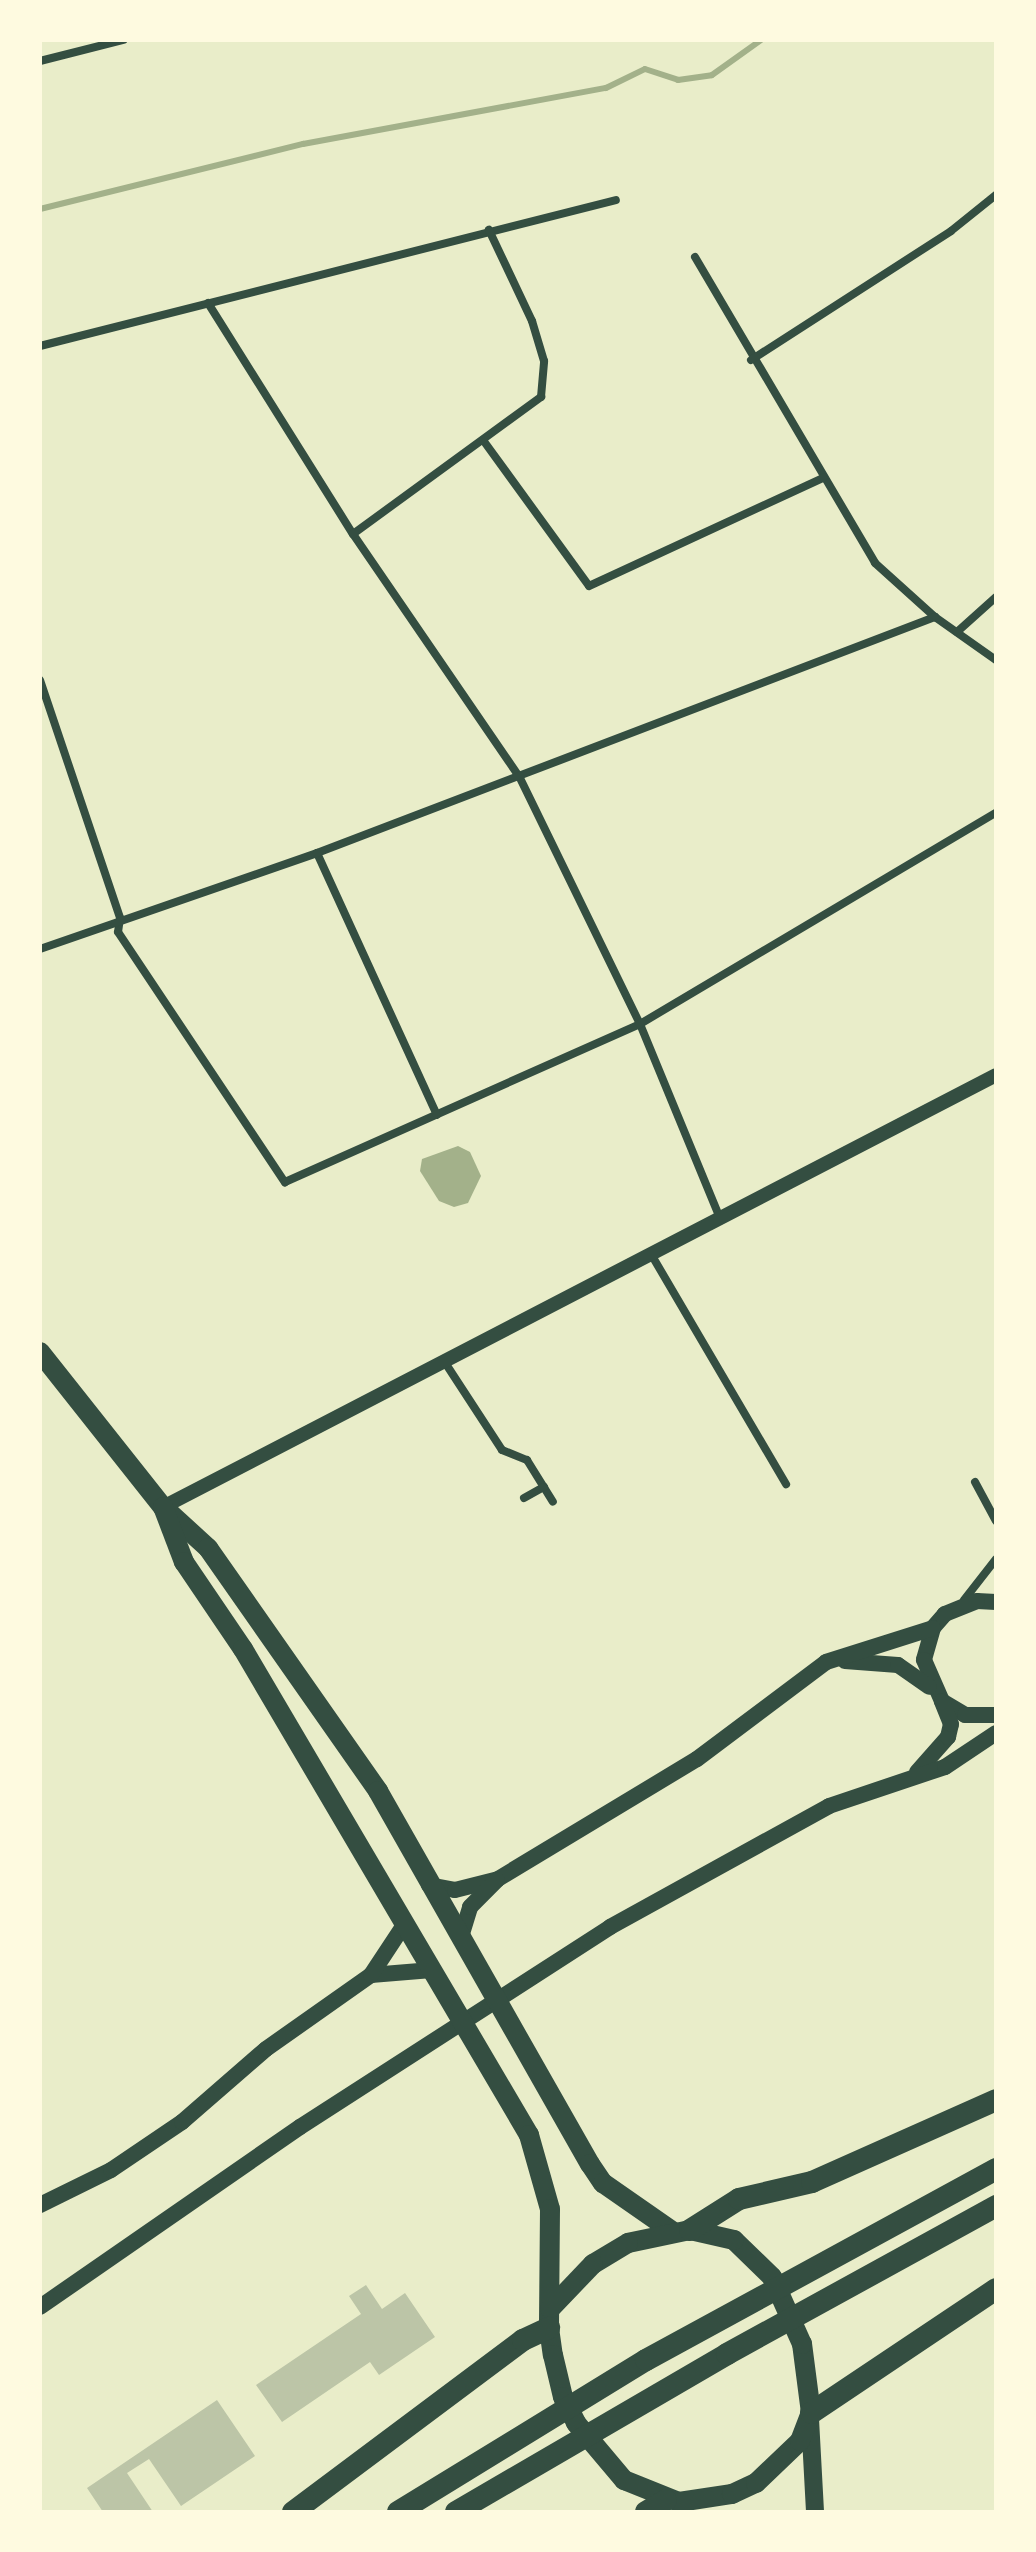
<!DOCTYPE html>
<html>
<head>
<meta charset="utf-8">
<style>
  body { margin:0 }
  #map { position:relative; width:1036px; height:2552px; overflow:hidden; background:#e9edc9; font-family:"PT Sans Narrow",sans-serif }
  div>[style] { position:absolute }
  .water>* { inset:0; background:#a3b18a }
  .stream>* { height:6px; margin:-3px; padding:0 3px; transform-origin:3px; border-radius:3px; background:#a3b18a }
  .building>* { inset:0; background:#bcc5a7 }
  .minor>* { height:8px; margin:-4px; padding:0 4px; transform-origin:4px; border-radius:4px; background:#344e41 }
  .tertiary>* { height:14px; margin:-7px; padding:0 7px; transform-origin:7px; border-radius:7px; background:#344e41 }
  .secondary>* { height:16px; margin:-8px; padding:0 8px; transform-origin:8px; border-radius:8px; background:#344e41 }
  .primary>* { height:18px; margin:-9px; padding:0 9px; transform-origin:9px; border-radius:9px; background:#344e41 }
  .trunk>* { height:20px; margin:-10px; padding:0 10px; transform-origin:10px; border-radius:10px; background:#344e41 }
  .motorway>* { height:22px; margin:-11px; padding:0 11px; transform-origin:11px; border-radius:11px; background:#344e41 }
  span { translate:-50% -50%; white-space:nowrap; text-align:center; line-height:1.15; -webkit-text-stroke:6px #fefae0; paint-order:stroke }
  .frame { position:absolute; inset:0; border:42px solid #fefae0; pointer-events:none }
</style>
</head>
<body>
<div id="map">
  <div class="water">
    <div style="clip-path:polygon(458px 1146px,470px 1152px,481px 1176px,468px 1203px,454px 1207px,439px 1201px,420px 1171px,422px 1159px)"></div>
  </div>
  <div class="stream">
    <div style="left:40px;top:209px;width:271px;rotate:-13.9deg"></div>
    <div style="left:303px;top:144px;width:308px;rotate:-10.5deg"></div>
    <div style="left:606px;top:88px;width:43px;rotate:-26deg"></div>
    <div style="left:645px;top:69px;width:35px;rotate:18deg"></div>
    <div style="left:678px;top:80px;width:34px;rotate:-8deg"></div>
    <div style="left:712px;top:75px;width:60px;rotate:-35.5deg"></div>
  </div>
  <div class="building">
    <div style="clip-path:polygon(366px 2285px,382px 2309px,405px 2293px,435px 2337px,379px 2375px,370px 2362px,282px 2422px,256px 2385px,361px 2314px,349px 2296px)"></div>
    <div style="clip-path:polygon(217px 2400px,255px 2456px,181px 2506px,149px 2459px,127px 2473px,153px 2512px,103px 2512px,87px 2488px)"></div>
  </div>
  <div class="minor">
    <div style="left:40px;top:61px;width:86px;rotate:-14.2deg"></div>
    <div style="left:695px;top:257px;width:355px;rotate:59.5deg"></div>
    <div style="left:875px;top:563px;width:81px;rotate:42deg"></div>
    <div style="left:935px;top:617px;width:75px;rotate:35.2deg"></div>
    <div style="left:208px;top:303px;width:273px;rotate:57.9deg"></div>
    <div style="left:353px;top:534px;width:293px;rotate:55.6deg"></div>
    <div style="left:519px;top:776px;width:276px;rotate:64deg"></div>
    <div style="left:640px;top:1024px;width:210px;rotate:67.6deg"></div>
    <div style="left:40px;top:346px;width:594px;rotate:-14.22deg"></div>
    <div style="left:751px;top:360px;width:238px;rotate:-32.8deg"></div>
    <div style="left:951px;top:231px;width:58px;rotate:-38.7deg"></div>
    <div style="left:483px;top:440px;width:180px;rotate:54deg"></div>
    <div style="left:589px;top:586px;width:258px;rotate:-24.8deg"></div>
    <div style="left:353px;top:534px;width:233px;rotate:-36.1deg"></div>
    <div style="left:541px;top:397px;width:36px;rotate:-85deg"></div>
    <div style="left:544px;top:361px;width:42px;rotate:-106.7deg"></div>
    <div style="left:532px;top:321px;width:101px;rotate:-115.3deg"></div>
    <div style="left:957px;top:632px;width:52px;rotate:-41.9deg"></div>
    <div style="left:40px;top:680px;width:251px;rotate:71.4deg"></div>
    <div style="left:120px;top:918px;width:14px;rotate:98deg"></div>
    <div style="left:118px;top:932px;width:301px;rotate:56.3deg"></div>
    <div style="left:285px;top:1182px;width:389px;rotate:-24deg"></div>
    <div style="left:640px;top:1024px;width:414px;rotate:-30.7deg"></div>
    <div style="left:317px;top:853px;width:288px;rotate:65.4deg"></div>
    <div style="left:40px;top:949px;width:293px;rotate:-19.1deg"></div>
    <div style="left:317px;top:853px;width:662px;rotate:-20.9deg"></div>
    <div style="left:651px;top:1254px;width:267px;rotate:59.6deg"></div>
    <div style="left:444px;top:1361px;width:106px;rotate:56.9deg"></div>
    <div style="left:502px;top:1450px;width:27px;rotate:22deg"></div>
    <div style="left:527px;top:1460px;width:49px;rotate:58.2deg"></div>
    <div style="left:975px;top:1482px;width:44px;rotate:61.7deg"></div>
    <div style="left:524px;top:1498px;width:23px;rotate:-29deg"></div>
    <div style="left:964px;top:1600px;width:52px;rotate:-52deg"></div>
  </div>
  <div class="tertiary">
    <div style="left:163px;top:1507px;width:938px;rotate:-27.41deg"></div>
  </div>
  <div class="secondary">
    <div style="left:996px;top:1602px;width:19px;rotate:-177deg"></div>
    <div style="left:977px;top:1601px;width:35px;rotate:158deg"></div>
    <div style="left:945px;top:1614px;width:18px;rotate:131deg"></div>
    <div style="left:933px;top:1628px;width:33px;rotate:106deg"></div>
    <div style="left:924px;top:1660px;width:45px;rotate:66.3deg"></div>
    <div style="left:942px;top:1701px;width:27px;rotate:31deg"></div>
    <div style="left:965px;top:1715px;width:31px"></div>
    <div style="left:845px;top:1661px;width:53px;rotate:4.3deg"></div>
    <div style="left:898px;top:1665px;width:38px;rotate:35deg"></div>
    <div style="left:917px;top:1772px;width:47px;rotate:-48.5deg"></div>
    <div style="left:948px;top:1737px;width:13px;rotate:-77deg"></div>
    <div style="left:951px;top:1724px;width:24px;rotate:-112deg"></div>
    <div style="left:429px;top:1885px;width:26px;rotate:11deg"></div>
    <div style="left:455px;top:1890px;width:44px;rotate:-14.3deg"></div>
    <div style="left:498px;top:1879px;width:232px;rotate:-31.1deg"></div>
    <div style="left:697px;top:1759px;width:161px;rotate:-36.9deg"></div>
    <div style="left:826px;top:1662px;width:112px;rotate:-17.6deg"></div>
    <div style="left:461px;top:1937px;width:31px;rotate:-73deg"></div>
    <div style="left:470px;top:1907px;width:38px;rotate:-45deg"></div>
    <div style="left:371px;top:1975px;width:61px;rotate:-4.7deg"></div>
    <div style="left:40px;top:2205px;width:79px;rotate:-26.2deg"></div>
    <div style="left:111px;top:2170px;width:86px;rotate:-34.1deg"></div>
    <div style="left:182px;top:2122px;width:111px;rotate:-41deg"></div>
    <div style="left:266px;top:2049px;width:128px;rotate:-35.2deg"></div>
    <div style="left:371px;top:1975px;width:60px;rotate:-56.6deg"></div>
    <div style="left:40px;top:2307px;width:316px;rotate:-34.7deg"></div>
    <div style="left:300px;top:2127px;width:369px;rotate:-32.8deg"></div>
    <div style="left:610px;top:1927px;width:250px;rotate:-28.9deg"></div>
    <div style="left:829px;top:1806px;width:122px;rotate:-18.6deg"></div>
    <div style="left:945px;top:1767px;width:61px;rotate:-33.7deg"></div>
  </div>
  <div class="primary">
    <div style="left:810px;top:2419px;width:93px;rotate:86.9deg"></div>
  </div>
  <div class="trunk">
    <div style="left:40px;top:1352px;width:198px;rotate:51.6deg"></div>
    <div style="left:163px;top:1507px;width:61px;rotate:42.3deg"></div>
    <div style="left:208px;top:1548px;width:297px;rotate:55deg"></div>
    <div style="left:378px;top:1791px;width:429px;rotate:60.4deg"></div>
    <div style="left:590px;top:2164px;width:23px;rotate:56deg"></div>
    <div style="left:603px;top:2183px;width:84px;rotate:34.8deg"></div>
    <div style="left:163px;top:1507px;width:59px;rotate:69.1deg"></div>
    <div style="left:184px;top:1562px;width:105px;rotate:55.9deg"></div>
    <div style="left:243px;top:1649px;width:564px;rotate:59.52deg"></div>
    <div style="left:529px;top:2135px;width:77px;rotate:74.2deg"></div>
    <div style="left:550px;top:2209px;width:119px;rotate:90.5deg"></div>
    <div style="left:549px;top:2328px;width:27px;rotate:82deg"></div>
    <div style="left:553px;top:2355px;width:43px;rotate:76.6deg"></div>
    <div style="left:563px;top:2397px;width:29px;rotate:63deg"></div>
    <div style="left:576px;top:2423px;width:75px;rotate:49.9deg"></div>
    <div style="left:624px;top:2480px;width:59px;rotate:21.8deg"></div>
    <div style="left:679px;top:2502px;width:54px;rotate:-8.6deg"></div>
    <div style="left:732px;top:2494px;width:26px;rotate:-25deg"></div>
    <div style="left:756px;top:2483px;width:61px;rotate:-43.7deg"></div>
    <div style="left:800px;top:2441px;width:30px;rotate:-69deg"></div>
    <div style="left:811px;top:2413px;width:70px;rotate:-97.4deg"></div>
    <div style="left:802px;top:2344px;width:73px;rotate:-114.1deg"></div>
    <div style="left:772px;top:2277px;width:53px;rotate:-135.8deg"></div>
    <div style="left:734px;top:2240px;width:45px;rotate:-167.2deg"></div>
    <div style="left:690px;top:2230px;width:63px;rotate:168.2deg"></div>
    <div style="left:628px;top:2243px;width:41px;rotate:149deg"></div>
    <div style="left:593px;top:2264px;width:62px;rotate:133.7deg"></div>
  </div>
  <div class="motorway">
    <div style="left:690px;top:2230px;width:58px;rotate:-32.3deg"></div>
    <div style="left:739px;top:2199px;width:75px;rotate:-13.1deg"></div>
    <div style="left:812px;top:2182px;width:201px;rotate:-24deg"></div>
    <div style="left:811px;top:2413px;width:223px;rotate:-33.8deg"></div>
    <div style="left:293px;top:2512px;width:287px;rotate:-36.8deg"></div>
    <div style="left:523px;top:2340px;width:29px;rotate:-25deg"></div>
    <div style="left:398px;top:2512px;width:291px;rotate:-31.5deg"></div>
    <div style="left:646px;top:2360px;width:399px;rotate:-28.6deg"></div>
    <div style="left:456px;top:2512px;width:314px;rotate:-30.2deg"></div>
    <div style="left:727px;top:2354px;width:307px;rotate:-28.8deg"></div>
    <div style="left:646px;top:2512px;width:23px;rotate:-31deg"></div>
  </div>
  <div class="frame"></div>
</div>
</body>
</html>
